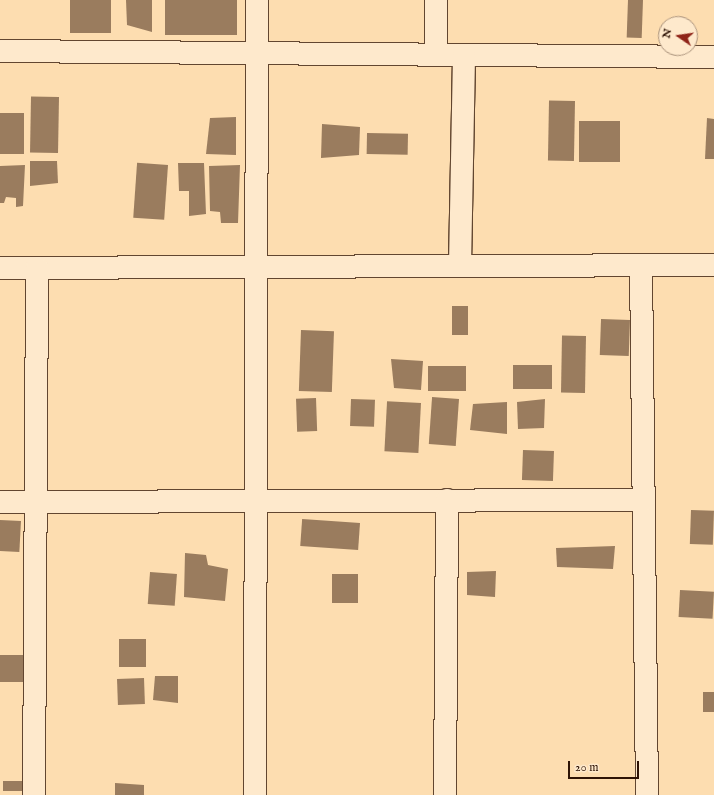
<!DOCTYPE html>
<html>
<head>
<meta charset="utf-8">
<style>
  body { margin:0 }
  #map { position:relative; width:714px; height:795px; overflow:hidden; background:#fdddb0; font-family:"IM FELL English",serif }
  div>[style] { position:absolute }
  .building>* { inset:0; background:#9a7c5e; transform-origin:0 0 }
  .roads { filter:drop-shadow(1px 0 #624630) drop-shadow(-1px 0 #624630) drop-shadow(0 1px #624630) drop-shadow(0 -1px #624630) }
  .minor>* { height:22px; margin:-11px; padding:0 11px; transform-origin:11px; border-radius:11px; background:#fee9cc }
  span { translate:-50% -50%; white-space:nowrap; text-align:center; line-height:1.15; -webkit-text-stroke:3.5px #fee9cc; paint-order:stroke }
  .north { position:absolute; left:658px; top:16px; width:40px; height:40px; box-sizing:border-box; background:#fee9cc; border:1px solid #ab937c; border-radius:50%; rotate:283deg; font-size:11px; font-weight:700; line-height:16px; text-align:center; color:#2e1305 }
  .north::after { content:''; display:block; margin:auto; width:14px; height:18px; background:#8f2418; clip-path:polygon(50% 0,100% 100%,50% 72%,0 100%) }
  .scale { position:absolute; left:568px; top:761px; width:71px; height:18px; box-sizing:border-box; border:2px solid #2e1305; border-top:0; padding-left:5px; font-size:12px; line-height:14px; white-space:nowrap; color:#2e1305; -webkit-text-stroke:3px #fee9cc; paint-order:stroke }
</style>
</head>
<body>
<div id="map">
  <div class="building">
    <div style="left:70px;top:0;width:41px;height:33px"></div>
    <div style="clip-path:polygon(126px 0,152px 0,152px 32px,127px 25px)"></div>
    <div style="left:165px;top:0;width:72px;height:35px"></div>
    <div style="left:643px;top:0;width:38px;height:15px;rotate:92deg"></div>
    <div style="left:59px;top:97px;width:56px;height:28px;rotate:91deg"></div>
    <div style="left:575px;top:101px;width:60px;height:26px;rotate:91deg"></div>
    <div style="left:0;top:113px;width:24px;height:41px"></div>
    <div style="clip-path:polygon(236px 117px,236px 155px,206px 154px,210px 118px)"></div>
    <div style="clip-path:polygon(707px 118px,714px 119px,714px 159px,705px 159px)"></div>
    <div style="left:620px;top:121px;width:41px;height:41px;rotate:90deg"></div>
    <div style="clip-path:polygon(322px 124px,360px 127px,359px 155px,321px 158px)"></div>
    <div style="left:367px;top:133px;width:41px;height:21px;rotate:1deg"></div>
    <div style="clip-path:polygon(30px 161px,57px 161px,58px 183px,30px 186px)"></div>
    <div style="clip-path:polygon(178px 163px,204px 163px,206px 214px,189px 216px,189px 191px,179px 191px)"></div>
    <div style="clip-path:polygon(25px 165px,23px 206px,16px 207px,16px 198px,6px 197px,4px 203px,0 203px,0 166px)"></div>
    <div style="left:168px;top:165px;width:55px;height:31px;rotate:94deg"></div>
    <div style="clip-path:polygon(240px 165px,238px 223px,221px 223px,220px 212px,210px 211px,209px 166px)"></div>
    <div style="left:452px;top:306px;width:16px;height:29px"></div>
    <div style="left:630px;top:320px;width:36px;height:29px;rotate:92deg"></div>
    <div style="left:301px;top:330px;width:33px;height:61px;rotate:2deg"></div>
    <div style="left:586px;top:336px;width:57px;height:24px;rotate:91deg"></div>
    <div style="clip-path:polygon(391px 359px,423px 361px,421px 390px,394px 388px)"></div>
    <div style="left:513px;top:365px;width:39px;height:24px"></div>
    <div style="left:466px;top:366px;width:25px;height:38px;rotate:90deg"></div>
    <div style="left:316px;top:398px;width:33px;height:20px;rotate:88deg"></div>
    <div style="left:351px;top:399px;width:24px;height:27px;rotate:2deg"></div>
    <div style="left:459px;top:399px;width:47px;height:27px;rotate:94deg"></div>
    <div style="clip-path:polygon(545px 399px,544px 428px,518px 429px,517px 402px)"></div>
    <div style="clip-path:polygon(507px 402px,507px 434px,470px 430px,473px 404px)"></div>
    <div style="left:421px;top:403px;width:50px;height:34px;rotate:93deg"></div>
    <div style="left:523px;top:450px;width:31px;height:30px;rotate:2deg"></div>
    <div style="left:691px;top:510px;width:23px;height:34px;rotate:2deg"></div>
    <div style="left:0;top:520px;width:21px;height:31px;rotate:3deg"></div>
    <div style="left:360px;top:523px;width:27px;height:58px;rotate:94deg"></div>
    <div style="clip-path:polygon(615px 546px,613px 569px,557px 567px,556px 548px)"></div>
    <div style="clip-path:polygon(185px 553px,206px 555px,208px 565px,228px 569px,225px 601px,184px 597px)"></div>
    <div style="clip-path:polygon(496px 571px,495px 597px,467px 595px,467px 572px)"></div>
    <div style="left:150px;top:572px;width:27px;height:32px;rotate:4deg"></div>
    <div style="left:332px;top:574px;width:26px;height:29px"></div>
    <div style="left:680px;top:590px;width:34px;height:27px;rotate:3deg"></div>
    <div style="left:119px;top:639px;width:27px;height:28px"></div>
    <div style="left:25px;top:655px;width:27px;height:25px;rotate:90deg"></div>
    <div style="clip-path:polygon(155px 676px,178px 676px,178px 703px,153px 700px)"></div>
    <div style="left:144px;top:678px;width:26px;height:27px;rotate:88deg"></div>
    <div style="left:703px;top:692px;width:11px;height:20px"></div>
    <div style="left:3px;top:781px;width:19px;height:10px"></div>
    <div style="clip-path:polygon(115px 783px,144px 785px,144px 795px,115px 795px)"></div>
  </div>
  <div class="roads">
    <div class="minor">
      <div style="left:0;top:51px;width:714px;rotate:0.48deg"></div>
      <div style="left:436px;top:55px;width:55px;rotate:-90deg"></div>
      <div style="left:460px;top:265px;width:210px;rotate:-88.9deg"></div>
      <div style="left:641px;top:265px;width:530px;rotate:89.35deg"></div>
      <div style="left:0;top:268px;width:714px;rotate:-0.24deg"></div>
      <div style="left:0;top:502px;width:643px;rotate:-0.18deg"></div>
      <div style="left:34px;top:795px;width:527px;rotate:-89.67deg"></div>
      <div style="left:255px;top:795px;width:795px;rotate:-89.86deg"></div>
      <div style="left:445px;top:795px;width:295px;rotate:-89.6deg"></div>
    </div>
  </div>
  <div class="north">N</div>
  <div class="scale">20 m</div>
</div>
</body>
</html>
